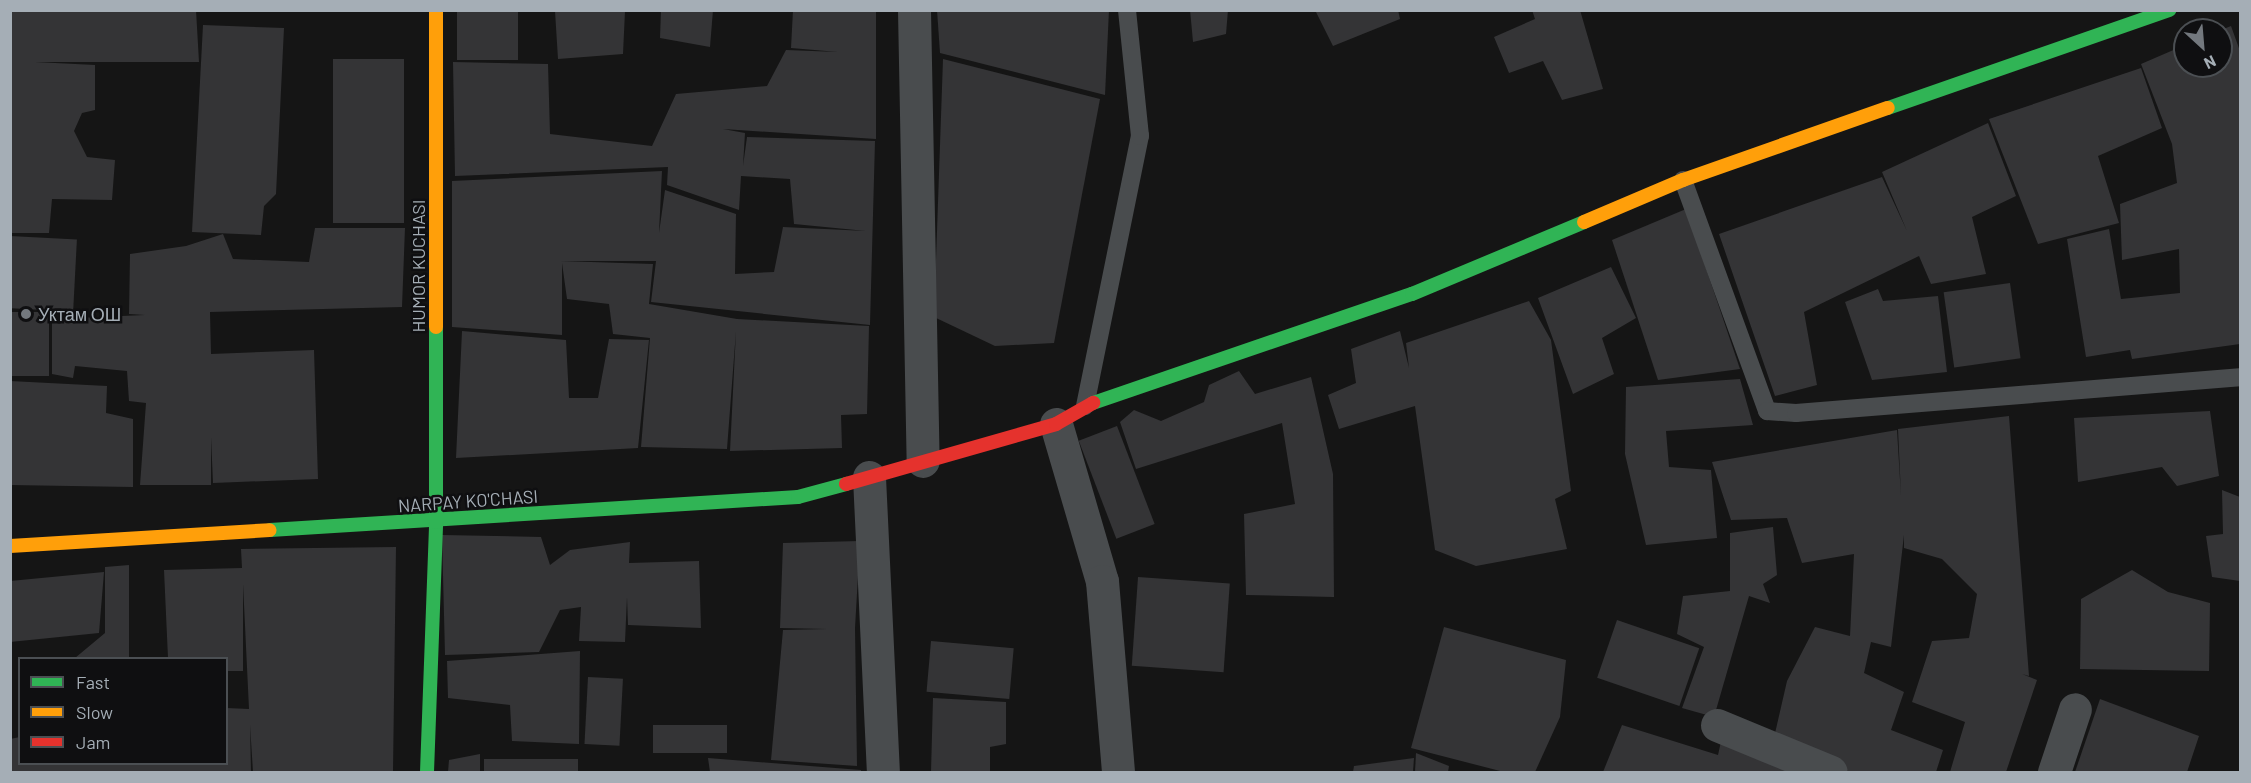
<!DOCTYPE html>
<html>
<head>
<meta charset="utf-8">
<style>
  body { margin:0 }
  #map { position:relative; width:2251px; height:783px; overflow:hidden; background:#151515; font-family:Barlow,sans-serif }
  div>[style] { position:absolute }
  .building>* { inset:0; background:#343436; transform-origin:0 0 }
  .lane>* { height:18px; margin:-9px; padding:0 9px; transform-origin:9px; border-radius:9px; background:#494c4e }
  .street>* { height:33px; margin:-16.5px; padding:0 16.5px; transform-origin:16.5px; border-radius:16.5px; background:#494c4e }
  .fast>* { height:14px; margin:-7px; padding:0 7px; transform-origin:7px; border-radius:7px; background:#30b455 }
  .slow>* { height:14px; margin:-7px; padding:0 7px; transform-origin:7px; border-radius:7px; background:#ff9f0a }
  .jam>* { height:14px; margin:-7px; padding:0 7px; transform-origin:7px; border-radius:7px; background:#e5322d }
  .dots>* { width:16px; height:16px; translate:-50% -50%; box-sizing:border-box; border:3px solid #0f0f11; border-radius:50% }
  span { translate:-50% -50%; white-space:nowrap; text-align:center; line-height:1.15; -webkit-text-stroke:5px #0f0f11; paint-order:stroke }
  .street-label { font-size:18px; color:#a5aeb6 }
  .poi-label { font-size:18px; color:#a5aeb6 }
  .left { translate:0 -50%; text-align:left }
  .frame { position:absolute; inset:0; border:12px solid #a5aeb6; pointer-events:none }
  .legend { position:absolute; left:18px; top:657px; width:210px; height:108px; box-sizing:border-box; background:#0f0f11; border:2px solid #4b4f53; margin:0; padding:8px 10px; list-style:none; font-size:18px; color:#a5aeb6 }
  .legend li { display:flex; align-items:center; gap:12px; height:30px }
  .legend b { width:30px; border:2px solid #4b4f53 }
  .north { position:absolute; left:2173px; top:18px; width:60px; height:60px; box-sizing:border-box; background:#0f0f11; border:2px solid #4b4f53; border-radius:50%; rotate:154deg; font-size:16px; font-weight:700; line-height:24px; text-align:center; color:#a5aeb6 }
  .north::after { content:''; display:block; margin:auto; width:21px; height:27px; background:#73787e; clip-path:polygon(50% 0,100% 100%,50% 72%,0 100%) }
</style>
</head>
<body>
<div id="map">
  <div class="building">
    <div style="clip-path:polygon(10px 10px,196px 10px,199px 62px,35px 62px,95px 65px,95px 110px,82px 113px,74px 131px,87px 157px,115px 160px,112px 200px,52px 199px,49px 233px,10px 233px)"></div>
    <div style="left:457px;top:10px;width:61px;height:50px"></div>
    <div style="clip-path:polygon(661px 10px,713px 10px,710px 47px,660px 38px)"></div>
    <div style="clip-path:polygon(793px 10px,876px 10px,876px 139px,723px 129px,745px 133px,743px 166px,747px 137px,875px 141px,870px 325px,651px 302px,656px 261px,560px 261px,653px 264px,649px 304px,737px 319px,869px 326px,867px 414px,841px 415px,842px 448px,730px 451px,736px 331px,727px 449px,641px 447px,650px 338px,613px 334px,609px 304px,567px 299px,562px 263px,562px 335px,452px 327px,452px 181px,662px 171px,659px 233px,665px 190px,736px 214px,735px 274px,774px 272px,783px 227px,866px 231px,794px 224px,790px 179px,741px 176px,739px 210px,667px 185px,668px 167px,455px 176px,453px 62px,548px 64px,550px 134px,652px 146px,676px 94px,767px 86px,786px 50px,838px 52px,791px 48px)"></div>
    <div style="clip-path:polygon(937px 10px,1109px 10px,1105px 95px,940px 53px)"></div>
    <div style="clip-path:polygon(1190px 10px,1228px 10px,1226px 34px,1193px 42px)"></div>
    <div style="clip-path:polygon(1315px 10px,1398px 10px,1400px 19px,1333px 46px)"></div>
    <div style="clip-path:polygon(1532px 10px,1580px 10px,1603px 89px,1562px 100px,1543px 61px,1509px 73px,1494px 37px,1535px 19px)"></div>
    <div style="clip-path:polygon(555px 11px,625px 11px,623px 54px,558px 59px)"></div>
    <div style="clip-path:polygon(203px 25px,284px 28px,276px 194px,264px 206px,261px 235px,192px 232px)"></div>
    <div style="clip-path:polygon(2231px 26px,2240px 51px,2240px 344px,2132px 359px,2130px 350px,2086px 357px,2067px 239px,2109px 229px,2121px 299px,2180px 293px,2179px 249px,2122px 260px,2120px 204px,2177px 183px,2172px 144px,2141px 64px,2185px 45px,2185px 66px,2221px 66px,2221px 30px)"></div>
    <div style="left:333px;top:59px;width:71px;height:164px"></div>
    <div style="clip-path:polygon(943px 59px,1100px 99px,1054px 343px,995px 346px,934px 317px)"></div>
    <div style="clip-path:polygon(2141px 68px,2162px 128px,2098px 156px,2119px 223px,2038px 244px,1989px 119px)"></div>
    <div style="clip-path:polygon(1988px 123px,2016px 196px,1972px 217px,1986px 274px,1931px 284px,1919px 256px,1804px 312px,1817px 385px,1775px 396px,1719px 234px,1882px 177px,1907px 231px,1882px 172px)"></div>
    <div style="clip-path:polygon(1686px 209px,1740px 369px,1658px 380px,1612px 240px)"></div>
    <div style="clip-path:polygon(315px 228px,405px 228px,402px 307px,210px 312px,211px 354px,314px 350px,318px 479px,213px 483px,211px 437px,211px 485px,140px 485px,146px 403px,129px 401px,127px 371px,75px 366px,73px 378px,52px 374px,52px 319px,145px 315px,129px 314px,130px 254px,186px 246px,223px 234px,233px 259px,309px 262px)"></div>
    <div style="left:10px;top:236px;width:67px;height:72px;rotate:3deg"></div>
    <div style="clip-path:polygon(1611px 267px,1636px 318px,1602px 338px,1614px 374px,1573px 394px,1538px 298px)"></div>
    <div style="left:2010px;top:283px;width:76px;height:67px;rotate:82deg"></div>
    <div style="clip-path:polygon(1878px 289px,1883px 301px,1938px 296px,1947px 372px,1872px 380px,1845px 302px)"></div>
    <div style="clip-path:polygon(1529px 301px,1551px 340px,1571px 491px,1555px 499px,1567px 549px,1476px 566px,1435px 550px,1415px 406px,1339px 429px,1328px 395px,1356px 383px,1351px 349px,1400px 331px,1409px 368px,1406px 343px)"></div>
    <div style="left:10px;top:312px;width:39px;height:64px"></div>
    <div style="clip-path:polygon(462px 331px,566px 340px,569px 398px,598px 398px,609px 339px,649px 340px,638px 448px,456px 458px)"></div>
    <div style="clip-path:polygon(1239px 371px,1255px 394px,1311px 377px,1333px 474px,1334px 597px,1246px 595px,1244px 514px,1295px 504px,1282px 423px,1136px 469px,1120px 422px,1134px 410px,1161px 421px,1204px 402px,1209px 385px)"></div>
    <div style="clip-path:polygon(1740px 379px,1753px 425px,1666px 431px,1669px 467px,1711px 470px,1717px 538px,1646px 545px,1625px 454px,1626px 387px)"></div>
    <div style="clip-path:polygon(10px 381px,107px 386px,106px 413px,133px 419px,133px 487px,10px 485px)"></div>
    <div style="clip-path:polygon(2210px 411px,2219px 476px,2177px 486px,2162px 467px,2078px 482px,2074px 418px)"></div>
    <div style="clip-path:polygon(2009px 416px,2029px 676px,2022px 674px,2037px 680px,2006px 772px,1950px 772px,1965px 722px,1912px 702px,1932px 641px,1969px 638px,1977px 594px,1942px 559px,1904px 548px,1904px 535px,1891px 647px,1871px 642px,1864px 673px,1904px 692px,1891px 730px,1943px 750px,1936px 772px,1851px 772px,1773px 742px,1787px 681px,1815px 627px,1850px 636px,1854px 554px,1802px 563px,1787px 518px,1731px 520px,1712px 462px,1897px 430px,1901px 496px,1898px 429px)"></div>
    <div style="left:1117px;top:426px;width:105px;height:41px;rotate:69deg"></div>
    <div style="clip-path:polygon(2222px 490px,2240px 497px,2240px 581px,2212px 577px,2206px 536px,2223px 534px)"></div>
    <div style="clip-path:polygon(1773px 527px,1777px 575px,1763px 584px,1770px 603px,1749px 596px,1714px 717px,1682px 708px,1704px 647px,1677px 634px,1683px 596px,1730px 591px,1730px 533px)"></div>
    <div style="clip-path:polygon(442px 535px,541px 537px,550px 565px,570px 550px,630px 542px,629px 563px,699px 561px,701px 628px,628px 625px,627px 597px,625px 642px,579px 641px,581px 607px,560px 610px,539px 652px,445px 655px)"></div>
    <div style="clip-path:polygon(860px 541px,855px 628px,857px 766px,771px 760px,783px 630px,827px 629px,780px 628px,783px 543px)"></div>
    <div style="clip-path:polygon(396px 547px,393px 772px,253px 772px,250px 725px,251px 772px,10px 772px,10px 739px,20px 737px,20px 764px,226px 764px,226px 708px,249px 709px,243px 584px,243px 671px,226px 671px,226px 658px,168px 658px,164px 570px,242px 568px,241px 549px)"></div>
    <div style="clip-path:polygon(129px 565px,129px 658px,75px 658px,105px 633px,105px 567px)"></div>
    <div style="clip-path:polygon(2132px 570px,2168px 592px,2210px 603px,2209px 671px,2080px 669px,2081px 599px)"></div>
    <div style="clip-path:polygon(104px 572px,99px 633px,10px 642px,10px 581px)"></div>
    <div style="left:1138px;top:577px;width:92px;height:89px;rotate:4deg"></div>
    <div style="left:1617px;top:620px;width:87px;height:61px;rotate:19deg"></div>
    <div style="clip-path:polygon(1444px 627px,1566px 660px,1560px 717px,1535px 772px,1504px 772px,1411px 748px)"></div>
    <div style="left:931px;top:641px;width:83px;height:51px;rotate:5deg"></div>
    <div style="clip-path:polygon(580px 651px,579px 744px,512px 741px,510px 705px,448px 698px,447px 661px)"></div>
    <div style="left:588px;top:677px;width:35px;height:67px;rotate:3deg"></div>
    <div style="clip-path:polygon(933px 698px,1006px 702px,1006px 744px,990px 747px,990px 772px,931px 772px)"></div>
    <div style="clip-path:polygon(2100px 699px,2199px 736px,2187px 772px,2075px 772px)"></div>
    <div style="left:727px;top:725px;width:28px;height:74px;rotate:90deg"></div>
    <div style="clip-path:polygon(1622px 725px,1718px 755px,1722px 737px,1813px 772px,1603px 772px)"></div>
    <div style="clip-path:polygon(1416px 753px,1449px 766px,1448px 772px,1415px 772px)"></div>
    <div style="clip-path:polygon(480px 754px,480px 772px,448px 772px,449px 760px)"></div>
    <div style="clip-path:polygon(708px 758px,861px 770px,861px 772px,710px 772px)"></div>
    <div style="clip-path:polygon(1414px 758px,1413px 772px,1353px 772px,1354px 766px)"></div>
    <div style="left:578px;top:759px;width:13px;height:94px;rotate:90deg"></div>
  </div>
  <div class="lane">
    <div style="left:1683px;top:180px;width:246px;rotate:70deg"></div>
    <div style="left:1767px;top:411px;width:29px;rotate:4deg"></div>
    <div style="left:1796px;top:413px;width:445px;rotate:-4.6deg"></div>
    <div style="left:1085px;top:406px;width:276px;rotate:-78.5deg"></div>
    <div style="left:1140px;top:136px;width:127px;rotate:-95.9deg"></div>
  </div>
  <div class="street">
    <div style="left:914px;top:10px;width:451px;rotate:88.9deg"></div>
    <div style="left:1056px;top:424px;width:164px;rotate:73.7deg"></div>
    <div style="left:1102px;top:581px;width:192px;rotate:85.2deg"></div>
    <div style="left:869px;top:477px;width:295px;rotate:87.3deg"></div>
    <div style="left:1717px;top:725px;width:123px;rotate:22.4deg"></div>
    <div style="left:2054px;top:772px;width:66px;rotate:-71.6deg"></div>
  </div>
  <div class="fast">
    <div style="left:1888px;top:108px;width:298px;rotate:-19.2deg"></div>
    <div style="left:1093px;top:403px;width:337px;rotate:-18.9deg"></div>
    <div style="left:1412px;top:294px;width:186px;rotate:-22.7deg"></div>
    <div style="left:270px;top:530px;width:529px;rotate:-3.58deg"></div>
    <div style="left:798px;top:497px;width:50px;rotate:-15.2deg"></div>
    <div style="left:427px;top:772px;width:250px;rotate:-87.9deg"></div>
    <div style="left:436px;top:522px;width:195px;rotate:-90deg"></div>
  </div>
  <div class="slow">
    <div style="left:436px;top:10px;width:317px;rotate:90deg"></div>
    <div style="left:1584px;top:222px;width:108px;rotate:-23deg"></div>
    <div style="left:1683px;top:180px;width:217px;rotate:-19.4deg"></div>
    <div style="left:10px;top:546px;width:260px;rotate:-3.5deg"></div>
  </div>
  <div class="jam">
    <div style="left:846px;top:484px;width:218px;rotate:-15.9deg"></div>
    <div style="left:1056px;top:424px;width:43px;rotate:-29.6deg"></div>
  </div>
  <div class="dots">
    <div style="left:26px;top:314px;background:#73787e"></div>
  </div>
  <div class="street-label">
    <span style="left:418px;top:266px;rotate:-90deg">HUMOR KUCHASI</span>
    <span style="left:468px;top:501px;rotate:-4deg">NARPAY KO'CHASI</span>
  </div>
  <div class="poi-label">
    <span class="left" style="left:38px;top:314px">Уктам ОШ</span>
  </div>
  <div class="frame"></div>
  <ul class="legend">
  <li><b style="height:8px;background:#30b455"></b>Fast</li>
  <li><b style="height:8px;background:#ff9f0a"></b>Slow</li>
  <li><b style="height:8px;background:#e5322d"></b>Jam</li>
  </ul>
  <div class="north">N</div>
</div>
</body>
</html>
